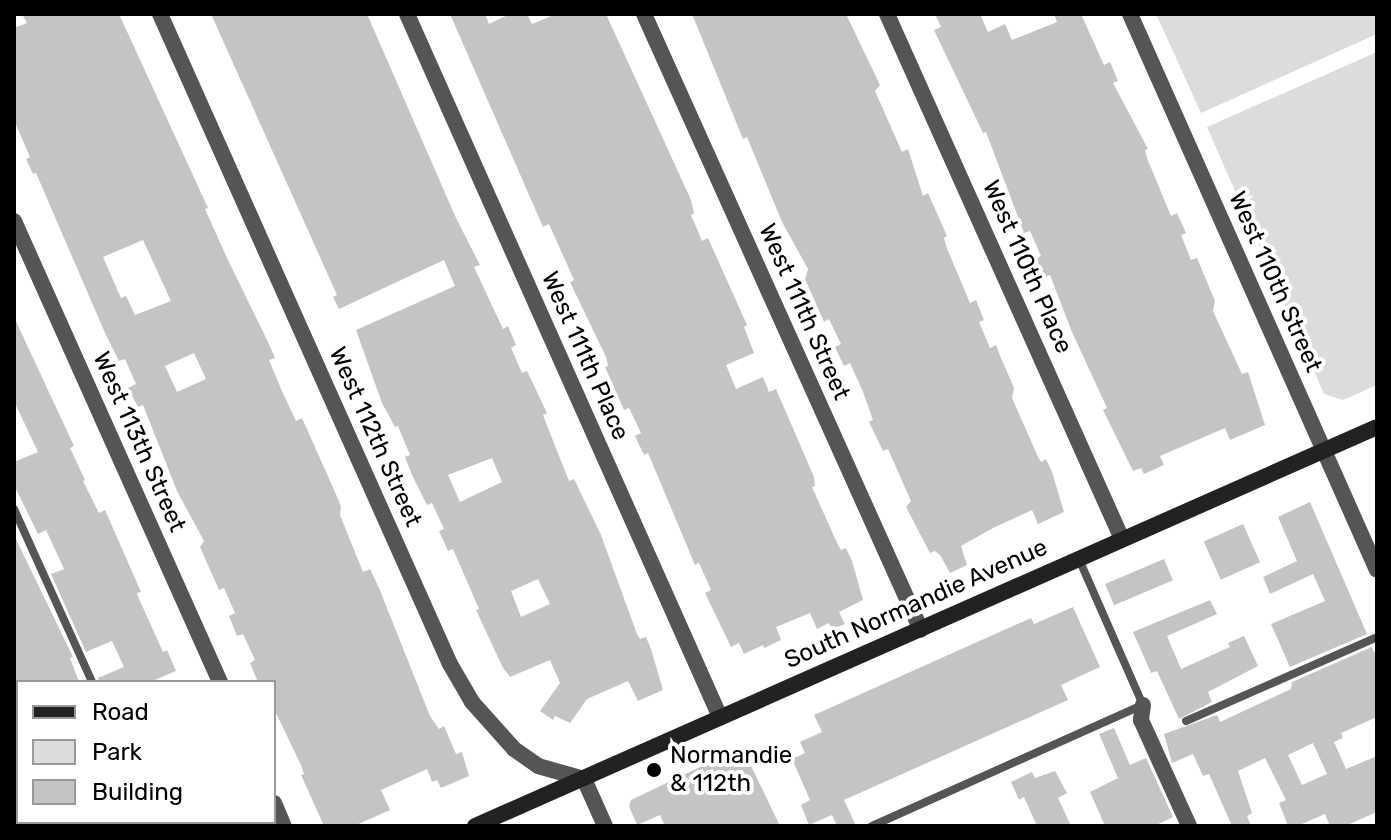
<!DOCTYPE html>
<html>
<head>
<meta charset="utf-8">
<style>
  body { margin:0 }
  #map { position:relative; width:1391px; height:840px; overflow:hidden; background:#fff; font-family:Rubik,sans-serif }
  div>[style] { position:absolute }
  .green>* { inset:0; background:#dcdcdc }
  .building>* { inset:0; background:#c4c4c4; transform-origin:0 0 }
  .service>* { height:8px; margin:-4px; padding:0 4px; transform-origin:4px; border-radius:4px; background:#555 }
  .minor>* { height:16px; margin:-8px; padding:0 8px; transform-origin:8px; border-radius:8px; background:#555 }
  .tertiary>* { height:16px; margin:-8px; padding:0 8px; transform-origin:8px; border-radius:8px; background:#555 }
  .secondary>* { height:16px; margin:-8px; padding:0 8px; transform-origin:8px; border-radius:8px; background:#222 }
  .dots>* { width:22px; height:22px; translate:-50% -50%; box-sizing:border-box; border:4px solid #fff; border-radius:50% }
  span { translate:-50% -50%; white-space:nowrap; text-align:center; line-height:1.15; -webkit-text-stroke:8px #fff; paint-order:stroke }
  .street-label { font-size:24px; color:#000 }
  .poi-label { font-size:24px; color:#000 }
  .left { translate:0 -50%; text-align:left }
  .frame { position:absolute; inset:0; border:16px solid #000; pointer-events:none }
  .legend { position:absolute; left:16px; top:680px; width:260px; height:144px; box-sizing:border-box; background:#fff; border:2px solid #999; margin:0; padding:10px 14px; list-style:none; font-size:24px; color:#000 }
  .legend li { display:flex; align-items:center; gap:16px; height:40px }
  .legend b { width:40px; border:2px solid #999 }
</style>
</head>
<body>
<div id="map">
  <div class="green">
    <div style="clip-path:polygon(1156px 14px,1377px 14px,1377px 34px,1201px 113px)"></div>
    <div style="clip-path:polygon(1377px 52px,1377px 385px,1343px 400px,1324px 394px,1207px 127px)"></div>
  </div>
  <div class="building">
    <div style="clip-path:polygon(evenodd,22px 14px,119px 14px,208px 208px,205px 209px,227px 258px,267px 340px,275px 358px,269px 360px,281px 389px,296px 421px,302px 418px,335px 492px,341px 506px,340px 515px,363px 572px,370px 569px,379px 588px,430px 716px,439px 729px,444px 726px,456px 754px,462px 752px,469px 776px,441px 788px,437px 780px,432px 782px,427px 769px,381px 790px,390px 810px,354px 826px,324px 826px,301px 775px,304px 774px,301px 765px,274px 709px,274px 682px,258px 682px,250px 663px,255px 660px,243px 634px,237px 636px,229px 616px,235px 613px,224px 588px,219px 590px,200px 547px,204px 541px,177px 491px,143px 405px,138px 407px,128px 388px,136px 384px,125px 359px,119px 361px,105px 333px,36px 173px,33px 174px,26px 159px,30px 157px,14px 120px,14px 28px,27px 23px,22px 14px,143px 240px,171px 301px,135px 315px,126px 296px,121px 298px,103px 257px,143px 240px,22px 14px,194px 353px,206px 379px,177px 392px,165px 366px,194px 353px)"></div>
    <div style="clip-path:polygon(evenodd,211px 14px,367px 14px,456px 218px,480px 265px,474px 267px,503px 329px,508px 326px,516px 345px,511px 348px,522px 373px,527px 371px,547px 413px,543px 415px,546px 423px,569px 481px,574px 479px,601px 535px,637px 634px,640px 639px,646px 637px,651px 649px,663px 690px,638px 701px,628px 681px,587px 699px,570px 723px,555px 716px,553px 720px,540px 711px,560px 683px,550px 660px,510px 677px,503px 668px,476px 610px,479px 609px,453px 549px,448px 551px,439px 531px,444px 529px,432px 503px,427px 505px,412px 475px,405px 457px,410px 455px,398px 426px,395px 427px,382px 403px,356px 330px,455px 286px,444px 260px,339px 309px,333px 297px,337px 295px,211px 14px,492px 458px,502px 482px,460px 502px,448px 475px,492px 458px,211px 14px,538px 579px,550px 604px,521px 617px,511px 591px,538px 579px)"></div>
    <div style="clip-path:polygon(450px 14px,485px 14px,489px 24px,510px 14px,527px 14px,532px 24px,556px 14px,606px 14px,691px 200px,694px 213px,691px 215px,702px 241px,708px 238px,747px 325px,744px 327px,754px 353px,726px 365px,736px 389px,763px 377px,769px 392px,776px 389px,814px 477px,815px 486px,812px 487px,838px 545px,841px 550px,846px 548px,852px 561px,863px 600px,839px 612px,845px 624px,832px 629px,829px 623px,817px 629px,810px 613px,776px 627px,781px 640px,764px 648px,763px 645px,744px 654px,739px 643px,731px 647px,705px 593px,711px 590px,699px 563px,695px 565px,648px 453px,644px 455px,635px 436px,641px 433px,629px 408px,624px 410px,605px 367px,608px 366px,606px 357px,570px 282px,574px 280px,549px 224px,543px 227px)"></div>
    <div style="clip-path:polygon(692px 14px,846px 14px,880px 85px,875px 91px,902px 152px,908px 149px,923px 196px,928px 193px,947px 236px,944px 238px,946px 246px,970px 303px,976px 300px,984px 320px,979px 322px,990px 348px,996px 345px,1001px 358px,1014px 388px,1012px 398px,1038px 457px,1041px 462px,1046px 459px,1052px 472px,1064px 512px,1038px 524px,1032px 510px,993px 528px,961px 546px,967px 565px,950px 573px,940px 555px,935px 551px,930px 553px,906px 507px,911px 501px,888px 449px,883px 451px,869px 422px,873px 420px,863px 392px,850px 363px,844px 366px,835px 347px,841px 344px,829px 319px,824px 322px,805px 279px,808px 269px,782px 222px,747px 137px,743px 139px)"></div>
    <div style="clip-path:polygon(935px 14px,980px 14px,988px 32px,1005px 24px,1012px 40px,1057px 22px,1054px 14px,1081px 14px,1104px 65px,1110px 62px,1118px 81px,1113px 83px,1148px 149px,1145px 150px,1147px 158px,1171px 216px,1177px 213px,1186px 233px,1181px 235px,1191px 260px,1197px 258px,1215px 301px,1213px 311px,1242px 374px,1248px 372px,1265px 425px,1230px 440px,1225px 428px,1160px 456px,1164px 465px,1144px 474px,1141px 468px,1133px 471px,1103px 410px,1107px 408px,1072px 332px,1050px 275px,1044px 277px,1036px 258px,1041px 256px,1030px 231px,1024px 233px,986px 132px,983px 133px,934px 30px,941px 27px)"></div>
    <div style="clip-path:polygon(14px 317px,74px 446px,70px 448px,85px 480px,83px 481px,99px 513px,105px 510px,141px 592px,137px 593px,140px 601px,163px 652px,167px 650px,176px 671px,150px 682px,99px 682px,98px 678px,124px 667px,112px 641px,86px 652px,51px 574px,64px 569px,46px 530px,38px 534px,14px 485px,14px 462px,38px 452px,14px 401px)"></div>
    <div style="clip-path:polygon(1310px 502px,1367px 634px,1290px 667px,1271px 624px,1325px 601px,1313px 574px,1270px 594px,1263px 577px,1297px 561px,1278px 517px)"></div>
    <div style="left:1243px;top:524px;width:42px;height:43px;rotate:66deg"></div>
    <div style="clip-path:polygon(14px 535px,73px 657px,70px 658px,79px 682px,14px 682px)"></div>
    <div style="left:1164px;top:559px;width:23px;height:64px;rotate:67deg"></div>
    <div style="clip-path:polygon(1210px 600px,1217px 614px,1167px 636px,1181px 669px,1230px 647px,1228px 643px,1244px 636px,1258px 666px,1208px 692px,1212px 702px,1179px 719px,1157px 671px,1151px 673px,1133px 632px)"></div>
    <div style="clip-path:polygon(1073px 607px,1100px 667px,1061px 685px,1068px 700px,844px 800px,856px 826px,837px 826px,832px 815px,809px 825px,801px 805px,810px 800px,792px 759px,805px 753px,800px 742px,822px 732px,814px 715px,1031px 618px,1034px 624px)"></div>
    <div style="clip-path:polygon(evenodd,1372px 647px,1377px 658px,1377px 717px,1341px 733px,1343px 738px,1334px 742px,1346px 769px,1377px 756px,1377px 812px,1345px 826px,1330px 826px,1325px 814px,1297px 826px,1288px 826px,1279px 803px,1286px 800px,1265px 758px,1238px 771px,1252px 813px,1247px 816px,1251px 826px,1232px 826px,1209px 774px,1203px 776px,1193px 754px,1172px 763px,1164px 734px,1217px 715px,1220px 722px,1291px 689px,1292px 682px,1372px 647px,1313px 743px,1327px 774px,1302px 785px,1288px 755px,1313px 743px)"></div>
    <div style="clip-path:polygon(1114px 728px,1130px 765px,1146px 758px,1173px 817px,1154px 826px,1105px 826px,1090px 792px,1118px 778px,1099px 734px)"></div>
    <div style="clip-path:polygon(742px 747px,780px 826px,665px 826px,660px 815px,637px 825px,629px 806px,631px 800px)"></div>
    <div style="clip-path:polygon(1055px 771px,1067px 793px,1058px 798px,1071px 826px,1037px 826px,1024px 797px,1019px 800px,1011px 782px,1032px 772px,1035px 778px)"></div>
  </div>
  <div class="service">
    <div style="left:14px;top:509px;width:190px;rotate:65.7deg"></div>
    <div style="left:1186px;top:721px;width:209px;rotate:-23.7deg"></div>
    <div style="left:155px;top:822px;width:4px;rotate:63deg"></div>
    <div style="left:872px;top:826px;width:297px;rotate:-24.1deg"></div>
    <div style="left:1143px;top:705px;width:159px;rotate:-113.7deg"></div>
  </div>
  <div class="minor">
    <div style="left:160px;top:14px;width:712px;rotate:65.96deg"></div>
    <div style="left:450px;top:664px;width:44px;rotate:59.9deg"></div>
    <div style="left:472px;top:702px;width:63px;rotate:48.2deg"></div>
    <div style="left:514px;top:749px;width:29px;rotate:35deg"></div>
    <div style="left:538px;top:766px;width:48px;rotate:15.8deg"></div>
    <div style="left:584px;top:779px;width:51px;rotate:65.9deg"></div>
    <div style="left:407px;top:14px;width:770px;rotate:66deg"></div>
    <div style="left:644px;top:14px;width:675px;rotate:65.79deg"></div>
    <div style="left:887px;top:14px;width:575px;rotate:65.89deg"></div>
    <div style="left:14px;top:221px;width:505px;rotate:65.92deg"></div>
    <div style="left:1143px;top:705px;width:15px;rotate:98deg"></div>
    <div style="left:1141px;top:720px;width:116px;rotate:65.6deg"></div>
    <div style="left:274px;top:803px;width:25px;rotate:67deg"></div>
  </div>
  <div class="tertiary">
    <div style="left:1130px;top:14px;width:608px;rotate:66.05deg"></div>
  </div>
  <div class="secondary">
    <div style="left:475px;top:826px;width:986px;rotate:-23.86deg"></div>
  </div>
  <div class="dots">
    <div style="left:654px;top:770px;background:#000"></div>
  </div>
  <div class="street-label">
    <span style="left:1027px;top:267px;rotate:66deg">West 110th Place</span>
    <span style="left:1275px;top:282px;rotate:66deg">West 110th Street</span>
    <span style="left:804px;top:312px;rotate:66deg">West 111th Street</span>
    <span style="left:585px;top:356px;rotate:66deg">West 111th Place</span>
    <span style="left:375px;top:437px;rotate:66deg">West 112th Street</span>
    <span style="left:139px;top:442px;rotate:66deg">West 113th Street</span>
    <span style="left:916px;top:604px;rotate:-24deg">South Normandie Avenue</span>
  </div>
  <div class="poi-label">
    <span class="left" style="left:670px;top:770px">Normandie<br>&amp; 112th</span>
  </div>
  <div class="frame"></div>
  <ul class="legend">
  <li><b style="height:10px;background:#222"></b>Road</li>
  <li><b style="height:22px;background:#dcdcdc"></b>Park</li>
  <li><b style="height:22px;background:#c4c4c4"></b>Building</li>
  </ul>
</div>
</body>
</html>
